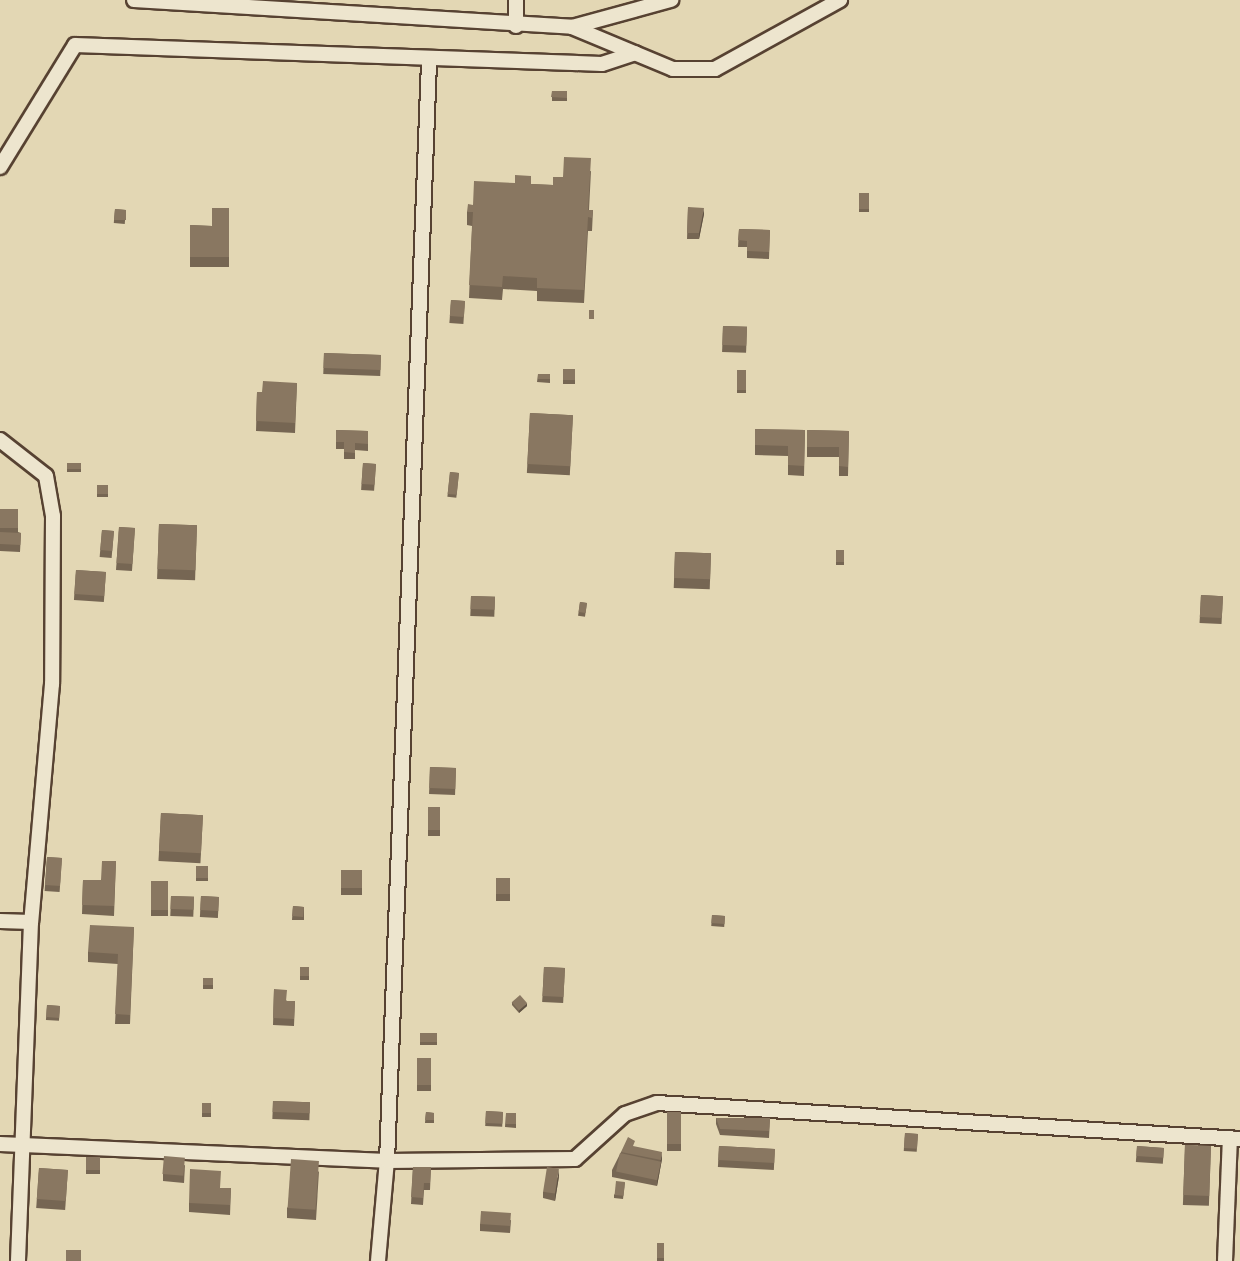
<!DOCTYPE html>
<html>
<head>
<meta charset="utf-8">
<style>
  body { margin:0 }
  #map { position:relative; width:1240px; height:1261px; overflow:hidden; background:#e3d7b4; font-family:"Old Standard TT",serif }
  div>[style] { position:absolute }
  .roads { filter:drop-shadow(2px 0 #574232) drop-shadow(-2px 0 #574232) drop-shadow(0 2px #574232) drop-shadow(0 -2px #574232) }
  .minor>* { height:14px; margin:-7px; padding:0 7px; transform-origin:7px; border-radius:7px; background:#ede5ce }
  .wall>* { inset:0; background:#766653; transform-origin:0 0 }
  .shaded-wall>* { inset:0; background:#605344 }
  .building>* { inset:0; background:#897761; transform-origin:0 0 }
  span { translate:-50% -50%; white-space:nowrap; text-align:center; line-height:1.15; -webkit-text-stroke:7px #ede5ce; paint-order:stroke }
</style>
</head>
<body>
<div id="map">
  <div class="roads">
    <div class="minor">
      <div style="left:134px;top:0;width:439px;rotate:3.5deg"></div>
      <div style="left:572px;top:27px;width:103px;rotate:-15.3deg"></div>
      <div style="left:516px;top:26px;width:26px;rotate:-90deg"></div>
      <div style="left:572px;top:27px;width:109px;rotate:22.6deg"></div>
      <div style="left:673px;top:69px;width:42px"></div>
      <div style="left:715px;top:69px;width:143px;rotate:-28.9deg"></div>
      <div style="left:0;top:167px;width:143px;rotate:-58.4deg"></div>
      <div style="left:75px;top:45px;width:527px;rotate:2.06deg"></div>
      <div style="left:602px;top:64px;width:35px;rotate:-18deg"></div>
      <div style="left:0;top:440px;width:58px;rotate:38deg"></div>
      <div style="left:46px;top:476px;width:41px;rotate:80.1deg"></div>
      <div style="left:53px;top:516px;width:168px;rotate:90.3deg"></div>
      <div style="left:52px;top:684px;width:239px;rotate:95deg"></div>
      <div style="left:31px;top:922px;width:339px;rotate:92.2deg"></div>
      <div style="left:0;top:921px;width:31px;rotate:2deg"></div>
      <div style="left:0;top:1144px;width:387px;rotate:2.5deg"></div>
      <div style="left:387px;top:1161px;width:188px;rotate:-0.6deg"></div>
      <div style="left:575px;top:1159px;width:67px;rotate:-42deg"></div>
      <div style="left:625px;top:1114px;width:34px;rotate:-19deg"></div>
      <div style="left:657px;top:1103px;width:584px;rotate:3.53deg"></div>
      <div style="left:378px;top:1261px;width:100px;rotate:-84.9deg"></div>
      <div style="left:387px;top:1161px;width:1101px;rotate:-87.81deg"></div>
      <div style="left:1225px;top:1261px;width:123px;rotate:-87.7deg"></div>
    </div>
  </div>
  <div class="wall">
    <div style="left:552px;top:91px;width:15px;height:10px"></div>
    <div style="clip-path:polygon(591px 171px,589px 210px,593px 210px,592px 231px,588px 231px,584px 303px,537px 301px,537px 291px,503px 289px,502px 300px,469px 298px,472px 226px,467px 225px,467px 212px,473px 205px,531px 184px,553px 185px,563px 177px)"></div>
    <div style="left:859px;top:193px;width:10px;height:19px"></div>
    <div style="clip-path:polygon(688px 207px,704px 214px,699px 239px,687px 239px)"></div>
    <div style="clip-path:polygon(229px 208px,229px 267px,190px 267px,190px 225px,212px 226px)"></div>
    <div style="left:115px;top:209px;width:11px;height:14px;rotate:5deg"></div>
    <div style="clip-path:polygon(739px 229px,770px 230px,769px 259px,747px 258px,747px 247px,738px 247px)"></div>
    <div style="left:451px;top:300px;width:14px;height:23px;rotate:4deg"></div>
    <div style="left:723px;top:326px;width:24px;height:26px;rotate:2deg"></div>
    <div style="left:324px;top:353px;width:57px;height:21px;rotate:2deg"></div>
    <div style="left:563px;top:369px;width:12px;height:15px"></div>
    <div style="left:737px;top:370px;width:9px;height:23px"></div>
    <div style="clip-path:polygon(538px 374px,550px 374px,550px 383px,537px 382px)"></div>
    <div style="clip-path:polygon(297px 383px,295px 433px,256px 431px,257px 392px,262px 392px)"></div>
    <div style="left:530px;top:413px;width:43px;height:60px;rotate:3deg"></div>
    <div style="clip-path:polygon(755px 429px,805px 430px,804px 476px,788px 475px,788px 456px,755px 455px)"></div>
    <div style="clip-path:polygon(336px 430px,368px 431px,368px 451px,355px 450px,355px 459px,344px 459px,344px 449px,336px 449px)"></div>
    <div style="clip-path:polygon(807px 430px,849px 431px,848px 476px,839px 476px,839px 457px,807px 457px)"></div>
    <div style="left:67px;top:463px;width:14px;height:9px"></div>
    <div style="left:363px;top:463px;width:13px;height:27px;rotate:4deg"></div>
    <div style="left:450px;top:472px;width:9px;height:25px;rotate:6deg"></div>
    <div style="left:97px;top:485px;width:11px;height:12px"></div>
    <div style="clip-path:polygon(0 509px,18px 509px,18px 532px,21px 533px,20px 552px,0 551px)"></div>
    <div style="left:159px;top:524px;width:38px;height:55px;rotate:2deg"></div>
    <div style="left:119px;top:527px;width:16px;height:43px;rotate:4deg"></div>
    <div style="left:102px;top:530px;width:12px;height:27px;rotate:5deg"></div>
    <div style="left:836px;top:550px;width:8px;height:15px"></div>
    <div style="left:675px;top:552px;width:36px;height:36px;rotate:2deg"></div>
    <div style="left:76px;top:570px;width:30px;height:30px;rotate:4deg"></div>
    <div style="left:1201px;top:595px;width:22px;height:28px;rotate:3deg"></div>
    <div style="left:471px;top:596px;width:24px;height:20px;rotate:2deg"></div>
    <div style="left:580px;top:602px;width:7px;height:14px;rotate:8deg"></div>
    <div style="left:430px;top:767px;width:26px;height:27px;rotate:2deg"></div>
    <div style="left:428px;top:807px;width:12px;height:29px"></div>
    <div style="left:161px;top:813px;width:42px;height:48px;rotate:3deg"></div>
    <div style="left:47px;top:857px;width:15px;height:34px;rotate:4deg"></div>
    <div style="clip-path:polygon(116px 861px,114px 916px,82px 914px,83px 880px,101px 880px)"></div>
    <div style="left:196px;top:866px;width:12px;height:15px"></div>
    <div style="left:341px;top:870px;width:21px;height:25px"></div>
    <div style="left:496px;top:878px;width:14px;height:23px"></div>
    <div style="left:151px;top:881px;width:17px;height:35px"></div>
    <div style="left:171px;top:896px;width:23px;height:20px;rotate:2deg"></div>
    <div style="left:201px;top:896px;width:18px;height:21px;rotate:3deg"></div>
    <div style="clip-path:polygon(293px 906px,304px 907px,304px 920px,292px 920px)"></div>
    <div style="left:712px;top:915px;width:13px;height:11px;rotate:4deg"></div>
    <div style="clip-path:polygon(134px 927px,130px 1024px,115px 1024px,118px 964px,88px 962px,88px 952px)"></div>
    <div style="left:300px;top:967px;width:9px;height:13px"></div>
    <div style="left:544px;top:967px;width:21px;height:35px;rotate:3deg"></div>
    <div style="left:203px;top:978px;width:10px;height:11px"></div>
    <div style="clip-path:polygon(274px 989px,287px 1001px,295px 1001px,294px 1026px,273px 1025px)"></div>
    <div style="clip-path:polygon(512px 1002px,527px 1006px,519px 1013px,512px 1005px)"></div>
    <div style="left:47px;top:1005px;width:13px;height:15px;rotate:4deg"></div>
    <div style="left:420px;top:1033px;width:17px;height:12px"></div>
    <div style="left:417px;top:1058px;width:14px;height:33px"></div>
    <div style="left:273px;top:1101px;width:37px;height:18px;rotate:2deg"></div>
    <div style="left:202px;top:1103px;width:9px;height:14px"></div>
    <div style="left:486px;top:1111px;width:17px;height:15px;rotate:3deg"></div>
    <div style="clip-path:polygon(426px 1112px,434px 1113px,434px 1123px,425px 1123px)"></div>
    <div style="left:667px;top:1112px;width:14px;height:39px"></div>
    <div style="clip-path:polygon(506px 1113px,516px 1113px,516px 1128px,505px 1127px)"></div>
    <div style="clip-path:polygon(716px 1118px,770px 1118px,769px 1138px,720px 1135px,716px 1124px)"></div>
    <div style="left:905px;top:1133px;width:13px;height:18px;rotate:4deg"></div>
    <div style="left:1185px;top:1145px;width:26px;height:60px;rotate:2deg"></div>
    <div style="left:719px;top:1146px;width:56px;height:21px;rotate:3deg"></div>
    <div style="left:1137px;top:1146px;width:27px;height:16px;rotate:4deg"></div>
    <div style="clip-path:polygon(635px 1147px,662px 1159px,657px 1186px,612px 1177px,612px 1170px,621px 1152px)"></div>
    <div style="left:86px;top:1157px;width:14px;height:17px"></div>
    <div style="clip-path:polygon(185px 1165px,184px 1183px,163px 1181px,163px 1174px)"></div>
    <div style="clip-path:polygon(413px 1167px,431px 1167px,430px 1190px,424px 1190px,423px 1205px,411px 1204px)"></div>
    <div style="left:39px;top:1168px;width:29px;height:40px;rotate:4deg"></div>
    <div style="clip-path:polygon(319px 1171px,316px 1220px,287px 1218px,287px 1208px)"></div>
    <div style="clip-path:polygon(559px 1176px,555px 1201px,543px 1198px,543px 1192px)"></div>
    <div style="clip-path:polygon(625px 1182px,623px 1199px,614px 1198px,614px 1195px)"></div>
    <div style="clip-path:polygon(221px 1188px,231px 1188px,230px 1215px,189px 1212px,189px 1203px)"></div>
    <div style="clip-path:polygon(511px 1220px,510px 1233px,480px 1231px,480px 1224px)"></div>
    <div style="left:657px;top:1243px;width:7px;height:18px"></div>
  </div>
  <div class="shaded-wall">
    <div style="clip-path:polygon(704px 208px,704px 214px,699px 239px,699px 233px)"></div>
    <div style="clip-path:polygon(527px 1003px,527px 1006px,519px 1013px,519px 1010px)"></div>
    <div style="clip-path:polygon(662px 1152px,662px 1159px,657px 1186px,657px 1180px)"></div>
    <div style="clip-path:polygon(559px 1169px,559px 1176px,555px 1201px,555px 1194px)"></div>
  </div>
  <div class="building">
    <div style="clip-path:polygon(552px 91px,567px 91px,567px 98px,551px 97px)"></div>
    <div style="clip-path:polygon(564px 157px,591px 158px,588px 210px,593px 210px,592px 218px,588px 217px,584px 290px,537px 288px,537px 278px,503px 276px,502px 287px,469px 285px,473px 212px,467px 212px,468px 204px,473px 205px,474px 181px,515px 183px,515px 175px,531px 176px,531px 184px,553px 185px,553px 177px,563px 177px)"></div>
    <div style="left:859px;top:193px;width:10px;height:16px"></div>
    <div style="clip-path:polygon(688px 207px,704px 208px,699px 233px,687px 233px)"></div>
    <div style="clip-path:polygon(212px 208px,229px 208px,229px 257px,190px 257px,190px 225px,212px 226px)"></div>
    <div style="clip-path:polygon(115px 209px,126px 210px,126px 220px,114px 220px)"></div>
    <div style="clip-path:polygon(739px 229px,770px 230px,769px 252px,747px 251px,747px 241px,738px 240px)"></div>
    <div style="left:451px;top:300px;width:14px;height:16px;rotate:4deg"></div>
    <div style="left:589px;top:310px;width:5px;height:9px"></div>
    <div style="left:723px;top:326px;width:24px;height:19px;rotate:2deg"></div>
    <div style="left:324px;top:353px;width:57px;height:15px;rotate:2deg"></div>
    <div style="left:563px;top:369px;width:12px;height:11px"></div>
    <div style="left:737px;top:370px;width:9px;height:20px"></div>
    <div style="left:538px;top:374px;width:12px;height:5px"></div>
    <div style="clip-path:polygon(263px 381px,297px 383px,295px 423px,256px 421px,257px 392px,262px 392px)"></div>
    <div style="left:530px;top:413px;width:43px;height:51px;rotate:3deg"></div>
    <div style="clip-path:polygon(755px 429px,805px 430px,804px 466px,788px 465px,788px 446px,755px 445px)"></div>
    <div style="clip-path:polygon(336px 430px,368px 431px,368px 444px,355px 443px,355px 453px,344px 452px,344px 442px,336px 442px)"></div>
    <div style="clip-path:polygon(807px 430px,849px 431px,848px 467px,839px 466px,839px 447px,807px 447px)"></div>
    <div style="left:67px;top:463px;width:14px;height:6px"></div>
    <div style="left:363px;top:463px;width:13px;height:21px;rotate:4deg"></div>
    <div style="left:450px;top:472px;width:9px;height:22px;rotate:6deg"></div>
    <div style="left:97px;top:485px;width:11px;height:9px"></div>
    <div style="left:0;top:509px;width:18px;height:19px"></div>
    <div style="left:159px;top:524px;width:38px;height:45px;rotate:2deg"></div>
    <div style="left:119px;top:527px;width:16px;height:36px;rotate:4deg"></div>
    <div style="left:102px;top:530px;width:12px;height:20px;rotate:5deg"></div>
    <div style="left:0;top:532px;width:21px;height:12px;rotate:3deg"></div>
    <div style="left:836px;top:550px;width:8px;height:12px"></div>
    <div style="left:675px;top:552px;width:36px;height:26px;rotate:2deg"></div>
    <div style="left:76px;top:570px;width:30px;height:24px;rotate:4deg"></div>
    <div style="left:1201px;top:595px;width:22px;height:22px;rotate:3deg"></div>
    <div style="left:471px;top:596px;width:24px;height:13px;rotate:2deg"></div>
    <div style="left:580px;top:602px;width:7px;height:10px;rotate:8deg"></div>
    <div style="left:430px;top:767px;width:26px;height:21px;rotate:2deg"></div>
    <div style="left:428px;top:807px;width:12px;height:23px"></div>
    <div style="left:161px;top:813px;width:42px;height:38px;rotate:3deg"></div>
    <div style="left:47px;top:857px;width:15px;height:28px;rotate:4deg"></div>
    <div style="clip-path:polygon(102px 861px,116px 861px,114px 906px,82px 905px,83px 880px,101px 880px)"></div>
    <div style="left:196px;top:866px;width:12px;height:12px"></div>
    <div style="left:341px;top:870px;width:21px;height:18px"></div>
    <div style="left:496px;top:878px;width:14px;height:16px"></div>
    <div style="left:151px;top:881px;width:17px;height:29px"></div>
    <div style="left:171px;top:896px;width:23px;height:13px;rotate:2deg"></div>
    <div style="left:201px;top:896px;width:18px;height:14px;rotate:3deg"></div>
    <div style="left:293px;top:906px;width:11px;height:10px;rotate:5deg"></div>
    <div style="left:712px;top:915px;width:13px;height:8px;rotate:4deg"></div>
    <div style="clip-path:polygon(90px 925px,134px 927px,130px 1015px,115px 1014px,118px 954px,88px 952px)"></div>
    <div style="left:300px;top:967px;width:9px;height:9px"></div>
    <div style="left:544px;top:967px;width:21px;height:29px;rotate:3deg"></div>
    <div style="left:203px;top:978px;width:10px;height:7px"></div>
    <div style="clip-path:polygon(274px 989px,287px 990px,286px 1001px,295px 1001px,294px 1019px,273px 1018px)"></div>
    <div style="left:520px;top:995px;width:11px;height:11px;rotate:49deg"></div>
    <div style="left:47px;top:1005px;width:13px;height:12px;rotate:4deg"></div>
    <div style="left:420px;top:1033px;width:17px;height:9px"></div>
    <div style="left:417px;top:1058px;width:14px;height:27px"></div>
    <div style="left:273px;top:1101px;width:37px;height:11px;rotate:2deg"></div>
    <div style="left:202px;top:1103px;width:9px;height:10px"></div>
    <div style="left:486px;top:1111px;width:17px;height:12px;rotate:3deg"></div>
    <div style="clip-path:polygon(426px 1112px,434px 1113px,434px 1120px,425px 1120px)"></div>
    <div style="left:667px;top:1112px;width:14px;height:32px"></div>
    <div style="left:506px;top:1113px;width:10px;height:11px"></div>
    <div style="clip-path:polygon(716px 1118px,770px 1118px,769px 1131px,720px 1129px)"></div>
    <div style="left:905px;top:1133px;width:13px;height:15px;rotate:4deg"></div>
    <div style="clip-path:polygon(628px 1137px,635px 1141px,633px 1146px,662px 1152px,661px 1160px,621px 1152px)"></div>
    <div style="left:1185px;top:1145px;width:26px;height:50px;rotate:2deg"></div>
    <div style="left:719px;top:1146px;width:56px;height:14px;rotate:3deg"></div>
    <div style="left:1137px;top:1146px;width:27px;height:10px;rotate:4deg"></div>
    <div style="left:620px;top:1153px;width:42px;height:19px;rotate:12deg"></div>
    <div style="left:164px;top:1156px;width:21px;height:18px;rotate:5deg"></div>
    <div style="left:86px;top:1157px;width:14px;height:13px"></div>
    <div style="left:291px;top:1159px;width:28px;height:49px;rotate:4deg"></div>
    <div style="clip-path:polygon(413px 1167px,431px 1167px,430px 1183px,424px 1183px,423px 1198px,411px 1197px)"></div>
    <div style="left:547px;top:1167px;width:12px;height:25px;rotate:9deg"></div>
    <div style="left:39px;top:1168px;width:29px;height:31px;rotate:4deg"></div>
    <div style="clip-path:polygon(190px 1169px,221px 1171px,220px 1188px,231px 1188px,230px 1205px,189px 1203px)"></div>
    <div style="left:616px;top:1181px;width:9px;height:14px;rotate:6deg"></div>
    <div style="left:481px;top:1211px;width:30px;height:13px;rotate:4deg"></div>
    <div style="left:657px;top:1243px;width:7px;height:15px"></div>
    <div style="left:66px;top:1250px;width:15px;height:11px"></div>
  </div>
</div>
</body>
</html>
